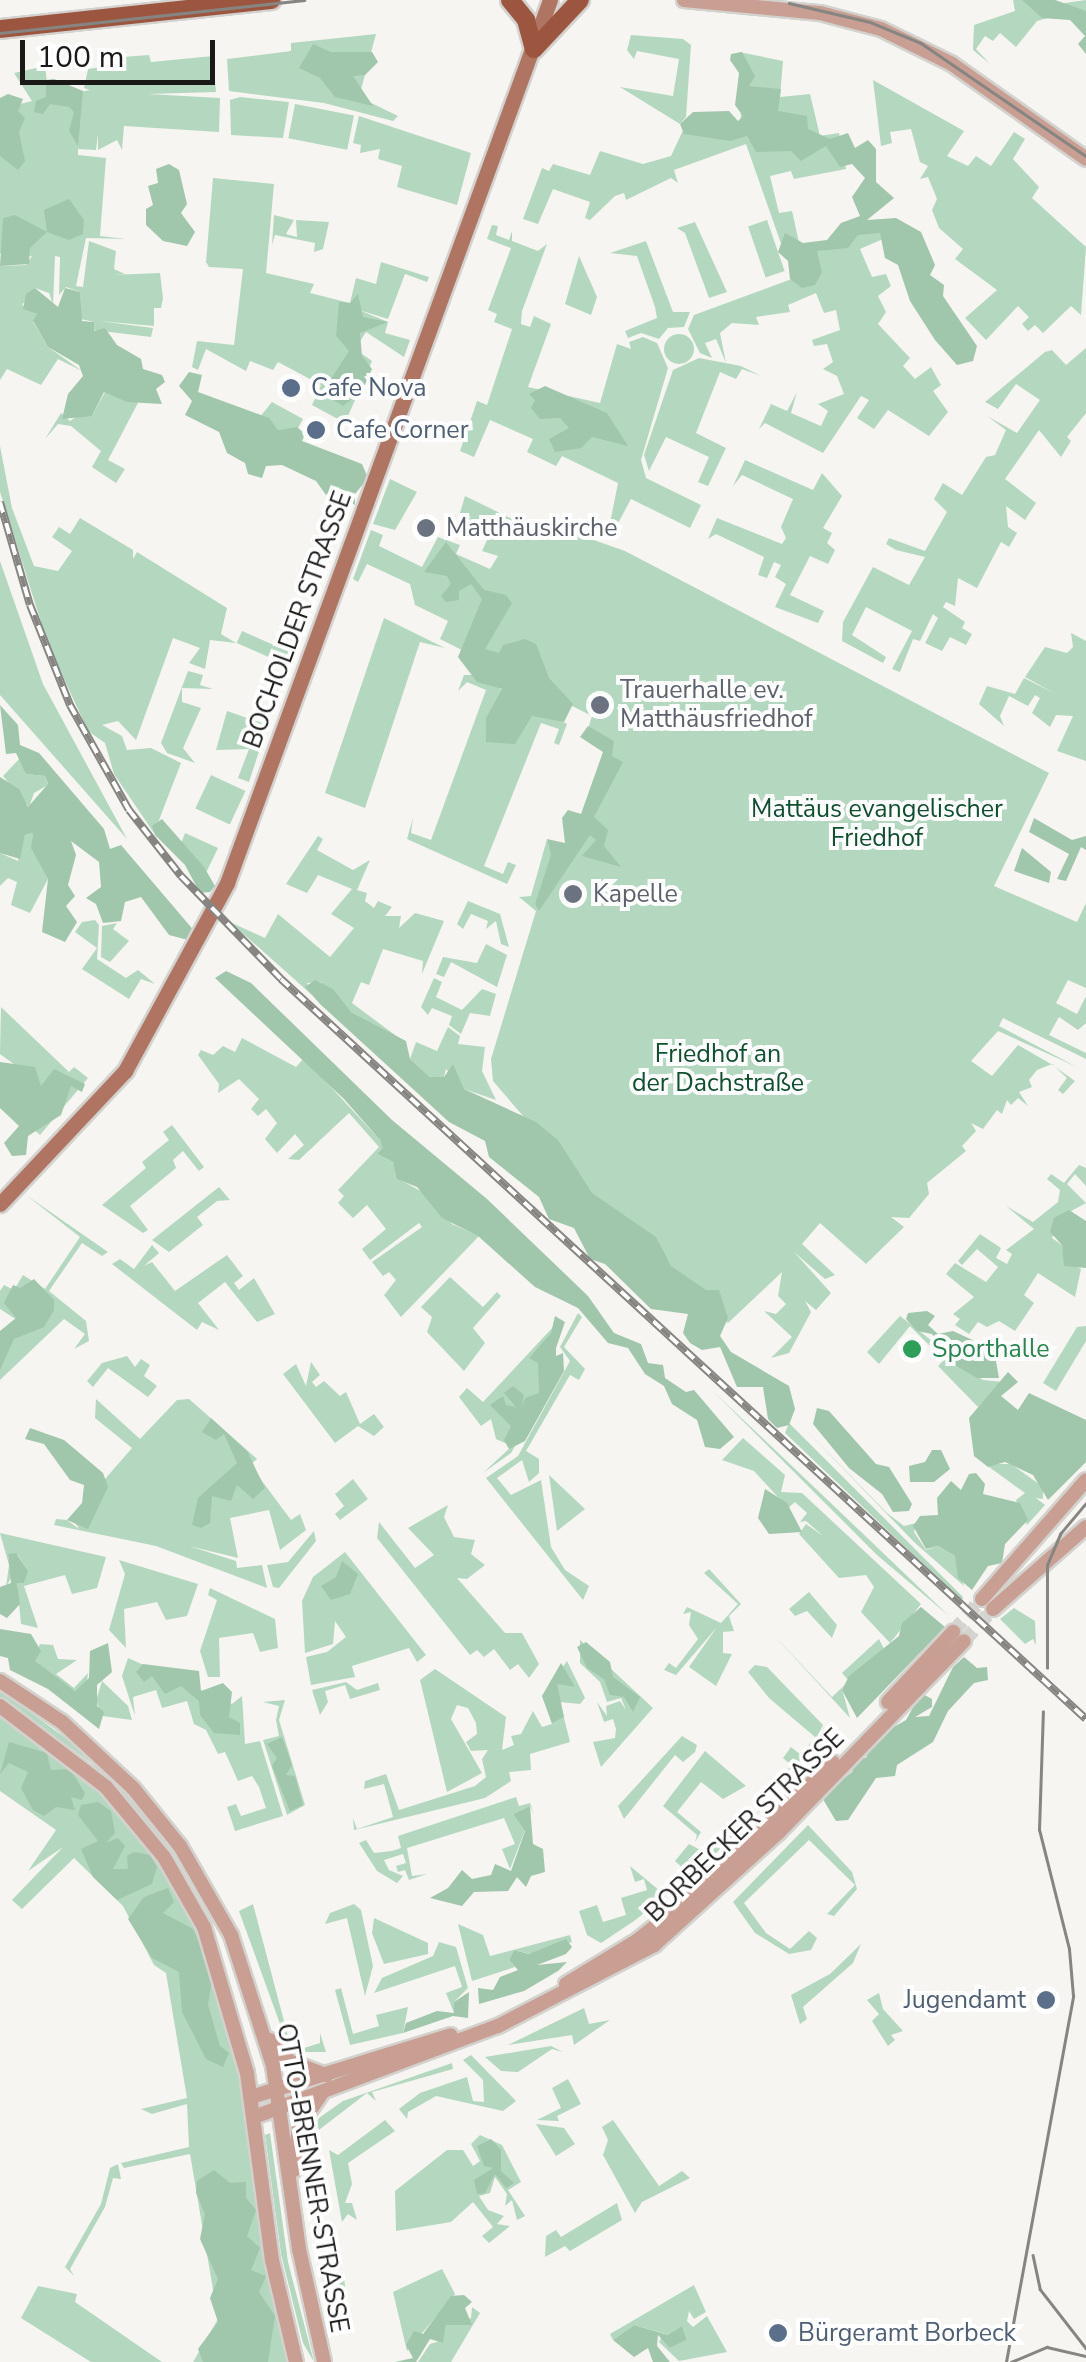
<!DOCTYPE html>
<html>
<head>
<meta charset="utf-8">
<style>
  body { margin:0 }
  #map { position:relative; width:1086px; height:2362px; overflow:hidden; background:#f6f5f1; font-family:"Nunito Sans",sans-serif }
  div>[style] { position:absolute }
  .green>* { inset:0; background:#b4d8bf; transform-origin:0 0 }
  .round { border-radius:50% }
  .forest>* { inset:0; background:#a0c6ab }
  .tertiary-tunnel>* { height:14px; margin-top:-7px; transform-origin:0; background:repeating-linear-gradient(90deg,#d5d4d0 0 14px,transparent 0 21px) }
  .roads { filter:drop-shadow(2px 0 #d3d2ce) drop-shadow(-2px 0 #d3d2ce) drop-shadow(0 2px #d3d2ce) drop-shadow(0 -2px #d3d2ce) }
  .tertiary>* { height:14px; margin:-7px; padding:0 7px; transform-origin:7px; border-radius:7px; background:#c89f92 }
  .secondary>* { height:15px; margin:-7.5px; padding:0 7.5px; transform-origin:7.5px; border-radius:7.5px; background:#af7562 }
  .primary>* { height:18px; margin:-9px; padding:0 9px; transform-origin:9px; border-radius:9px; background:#9c5640 }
  .tram>* { height:2.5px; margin:-1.25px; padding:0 1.25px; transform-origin:1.25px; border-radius:1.25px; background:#868582 }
  .rail>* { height:8px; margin-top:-4px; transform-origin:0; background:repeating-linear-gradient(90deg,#fff 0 11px,#868582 0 22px); box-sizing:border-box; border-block:2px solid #868582 }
  .dots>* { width:28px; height:28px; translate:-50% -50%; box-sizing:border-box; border:5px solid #fff; border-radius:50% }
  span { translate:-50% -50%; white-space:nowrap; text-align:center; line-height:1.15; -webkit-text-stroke:8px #fff; paint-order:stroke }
  .service-label { font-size:25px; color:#4e5e75 }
  .left { translate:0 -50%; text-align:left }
  .right { translate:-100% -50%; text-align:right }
  .worship-label { font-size:25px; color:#5b616d }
  .street-label { font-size:25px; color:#1a1918 }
  .park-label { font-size:25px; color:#0e4f2d }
  .leisure-label { font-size:25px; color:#27864d }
  .scale { position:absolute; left:20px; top:40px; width:195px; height:45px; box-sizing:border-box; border:5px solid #1a1918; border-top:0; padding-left:12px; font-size:30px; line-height:35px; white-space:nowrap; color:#1a1918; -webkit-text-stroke:8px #fff; paint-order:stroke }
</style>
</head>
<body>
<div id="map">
  <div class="green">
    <div style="clip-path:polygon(1013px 0,1041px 0,1044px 6px,1086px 0,1086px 25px,1080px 9px,1037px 21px,1016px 47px,1000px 33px,993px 41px,985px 36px,976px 49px,990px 64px,973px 50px,974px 25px,1015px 11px)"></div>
    <div style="clip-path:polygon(376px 34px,359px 97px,398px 116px,393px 121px,324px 103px,229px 91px,227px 59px,291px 51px,291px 43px)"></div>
    <div style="clip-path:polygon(631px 35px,683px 39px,691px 45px,686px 117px,680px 124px,620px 87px,673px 96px,679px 59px,637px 51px,634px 59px,627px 50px)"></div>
    <div style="clip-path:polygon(739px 52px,783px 61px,780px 97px,810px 94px,820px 136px,839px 133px,846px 169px,794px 179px,791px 171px,770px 176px,779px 213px,792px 211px,800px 247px,784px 252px,746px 144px,674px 170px,678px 183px,671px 178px,626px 200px,624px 193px,615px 196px,590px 220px,585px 218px,590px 202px,553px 189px,538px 224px,523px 219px,542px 168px,549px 171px,553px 164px,590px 175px,600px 151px,643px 164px,671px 156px,685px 126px,741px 123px)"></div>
    <div style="clip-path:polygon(149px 55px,151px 62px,213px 56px,216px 92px,148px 94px,220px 98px,219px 132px,124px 126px,122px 150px,117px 140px,98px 150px,98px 134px,96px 150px,78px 149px,78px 155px,106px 158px,100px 236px,126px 239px,86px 238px,76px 286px,83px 287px,89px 241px,116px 251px,114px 269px,125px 274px,112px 275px,160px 273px,163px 298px,161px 308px,154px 308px,154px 326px,99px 321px,153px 328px,151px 337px,93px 330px,94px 322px,81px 319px,80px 292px,66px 287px,59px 295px,60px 257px,55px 256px,53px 304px,49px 293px,35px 288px,22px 305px,38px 315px,33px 322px,48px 347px,82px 371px,58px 359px,41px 385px,7px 369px,0 380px,0 266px,26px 265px,32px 256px,0 253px,0 109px,32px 101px,14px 73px,45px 66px,49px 98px,90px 90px,84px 88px,88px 69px,109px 66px,109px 58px)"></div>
    <div style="clip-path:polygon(873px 80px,964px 131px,947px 156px,968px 166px,976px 156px,991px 166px,1014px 132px,1025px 139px,1013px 159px,1039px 187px,1032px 198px,1086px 247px,1081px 315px,1071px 306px,1043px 333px,1035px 325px,1028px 331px,1022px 324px,1029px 317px,1018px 306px,986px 340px,965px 318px,997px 290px,955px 259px,963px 249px,939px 228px,932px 210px,937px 199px,928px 177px,920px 179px,928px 166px,920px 162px,911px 129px,890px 132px,892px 143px,881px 146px)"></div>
    <div style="clip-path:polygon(240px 97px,289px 102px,283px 138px,231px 135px,230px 100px)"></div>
    <div style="left:295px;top:104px;width:60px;height:35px;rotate:11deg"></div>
    <div style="clip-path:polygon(359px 116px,471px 153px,457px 205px,397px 187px,402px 166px,378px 159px,380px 149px,360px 153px,361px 145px,353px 143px)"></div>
    <div style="clip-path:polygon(213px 178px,274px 184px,266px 273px,314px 284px,310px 293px,350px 303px,356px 278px,376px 284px,381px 262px,429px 277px,427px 282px,405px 274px,388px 319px,359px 310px,388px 322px,385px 333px,410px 340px,404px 357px,366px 332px,355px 349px,372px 361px,345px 423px,312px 405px,321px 385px,278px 362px,273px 370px,250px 361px,246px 371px,206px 349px,198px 370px,192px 367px,197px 341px,234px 345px,243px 269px,209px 267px,206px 262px)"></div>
    <div style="clip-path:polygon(274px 215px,294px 220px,286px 234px,297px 237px,296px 220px,329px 222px,323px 249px,314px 252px,315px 243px,275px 235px,272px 245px)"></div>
    <div style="left:767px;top:220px;width:54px;height:20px;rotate:71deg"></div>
    <div style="clip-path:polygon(695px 222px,727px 292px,709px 298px,685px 233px,677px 228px)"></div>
    <div style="clip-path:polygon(492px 225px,498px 226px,496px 235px,509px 240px,512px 231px,512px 241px,538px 251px,547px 244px,522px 311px,521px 324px,530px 327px,534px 316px,551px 324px,528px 387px,600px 403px,617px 344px,631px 349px,629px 342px,643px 337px,657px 343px,668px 368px,641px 460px,646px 478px,701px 505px,690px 528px,631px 499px,616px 527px,610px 523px,618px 483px,562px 456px,556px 466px,527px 452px,533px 439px,490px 420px,474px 457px,460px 451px,477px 401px,487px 405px,512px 329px,494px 322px,497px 314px,488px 310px,511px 248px,487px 239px)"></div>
    <div style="clip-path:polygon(877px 227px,883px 239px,860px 249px,872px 277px,886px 274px,891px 286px,878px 296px,886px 312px,878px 324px,910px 358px,903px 366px,915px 379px,931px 367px,941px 385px,933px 391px,948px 412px,929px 436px,888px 410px,874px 429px,857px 418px,869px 400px,861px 396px,823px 453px,765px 423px,759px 429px,771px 404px,787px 411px,797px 392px,791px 413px,821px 426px,828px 411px,818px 404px,844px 394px,837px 376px,823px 369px,833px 362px,827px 344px,814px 346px,812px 340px,840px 330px,836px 310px,824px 313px,816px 293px,788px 305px,790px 312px,756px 317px,759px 325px,732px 323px,720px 333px,726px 363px,716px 339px,705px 343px,712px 358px,700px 353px,688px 329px,694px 315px,808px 273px,801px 252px)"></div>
    <div style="clip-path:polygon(646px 241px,673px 312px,690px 312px,684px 327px,668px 328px,659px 339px,641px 333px,628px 338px,625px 331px,657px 318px,655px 307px,637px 256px,610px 253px)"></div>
    <div style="clip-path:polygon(579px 256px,597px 297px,591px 315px,565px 304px)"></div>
    <div class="round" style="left:664px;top:334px;width:30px;height:30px"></div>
    <div style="clip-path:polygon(1086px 348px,1086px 413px,1067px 437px,1071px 441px,1061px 457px,1039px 430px,1005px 479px,1036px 503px,1025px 520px,1006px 506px,1008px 527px,1017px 533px,1009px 547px,1001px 542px,977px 588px,958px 578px,955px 606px,946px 602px,943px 607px,965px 622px,962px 628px,972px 634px,966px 645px,950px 637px,942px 651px,925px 643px,938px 618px,933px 614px,920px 641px,913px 639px,900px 672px,892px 669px,912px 631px,866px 607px,852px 635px,886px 657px,883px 663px,842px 641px,843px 622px,873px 567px,909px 585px,925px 557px,896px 550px,886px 544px,889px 538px,925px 551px,947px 512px,934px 499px,943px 483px,962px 495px,986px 457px,995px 455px,1006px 430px,987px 416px,1017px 433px,1040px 400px,1016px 384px,998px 409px,985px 402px,1045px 352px,1052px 350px,1066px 365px)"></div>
    <div style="clip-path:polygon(699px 358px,741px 366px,761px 376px,742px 369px,736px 379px,720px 372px,696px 433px,726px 448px,708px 486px,698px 482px,709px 457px,666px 437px,649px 471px,644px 455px,673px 370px)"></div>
    <div style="clip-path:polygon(105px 392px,140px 399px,108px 460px,125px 469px,116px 483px,92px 467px,101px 451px,71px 426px,58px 424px,45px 439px,61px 413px,70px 421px,83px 412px,92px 416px)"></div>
    <div style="clip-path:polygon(272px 402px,303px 419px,298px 428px,278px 430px,259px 418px)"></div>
    <div style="clip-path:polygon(0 446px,12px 508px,34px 566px,58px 571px,72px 551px,52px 537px,59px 527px,70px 534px,80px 518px,133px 550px,133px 559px,137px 552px,227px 608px,221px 634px,236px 643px,210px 640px,205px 669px,189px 663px,200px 648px,173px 638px,136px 740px,118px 721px,102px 725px,122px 736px,127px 750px,151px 748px,181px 763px,154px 833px,114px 774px,105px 743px,88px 731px,48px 644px,0 492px)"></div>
    <div style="clip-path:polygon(745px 460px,813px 490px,822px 473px,842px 496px,823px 528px,832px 533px,827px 543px,835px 550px,828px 564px,810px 556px,790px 595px,824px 611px,818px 623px,775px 607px,786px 584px,775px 577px,781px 565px,774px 562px,767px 578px,758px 575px,764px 557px,716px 534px,708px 539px,717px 518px,782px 544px,786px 538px,781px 527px,793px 499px,742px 475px,733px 486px)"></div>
    <div style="clip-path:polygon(390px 479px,417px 492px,395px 530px,373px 524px)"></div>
    <div style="clip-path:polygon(465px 496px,541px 533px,548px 524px,625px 551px,1049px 773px,994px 886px,1077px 922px,1086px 903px,1086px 988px,1068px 980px,1056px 1003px,1077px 1014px,1086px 996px,1086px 1023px,1078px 1030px,1059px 1017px,1049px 1035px,1086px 1053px,1086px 1059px,1003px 1018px,999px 1026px,1077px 1067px,998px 1031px,971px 1061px,992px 1076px,1018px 1045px,1051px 1064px,1075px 1081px,1063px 1094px,1058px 1090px,1067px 1078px,1052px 1064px,1037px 1070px,1029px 1080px,1032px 1087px,1019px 1092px,1028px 1106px,1018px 1098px,1011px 1105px,1007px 1100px,1002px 1114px,997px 1110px,983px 1129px,971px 1123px,976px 1131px,962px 1146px,966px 1151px,927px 1183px,929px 1194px,909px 1218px,891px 1217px,904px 1227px,866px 1264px,820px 1223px,802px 1244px,835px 1275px,825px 1279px,794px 1252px,831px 1293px,816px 1310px,805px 1301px,811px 1312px,789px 1353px,771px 1358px,792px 1337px,764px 1311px,776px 1314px,786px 1304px,778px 1296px,782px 1272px,728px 1323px,583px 1186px,493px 1081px,491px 1059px,536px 911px,519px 897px,531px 896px,547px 839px,552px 856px,535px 906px,596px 801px,613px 741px,588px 729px,592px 716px,440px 639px,448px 621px,415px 605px,410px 584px,367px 564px,358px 582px,353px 579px,371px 530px,383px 535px,379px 546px,422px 567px,438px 537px,460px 545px,456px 554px,490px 569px,498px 556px,482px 551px,488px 538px,460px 513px)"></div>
    <div style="clip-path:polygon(0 561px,43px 684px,127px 839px,0 695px)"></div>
    <div style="clip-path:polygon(384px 618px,445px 648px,420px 642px,365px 808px,325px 793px)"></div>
    <div style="left:242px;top:631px;width:55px;height:13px;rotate:24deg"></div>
    <div style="clip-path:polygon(1071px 633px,1086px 641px,1086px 761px,1057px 751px,1073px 716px,1056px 715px,1050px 727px,1032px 713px,1040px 698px,1035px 695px,1028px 706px,1009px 696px,1000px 716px,1004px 726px,979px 704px,987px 686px,1015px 694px,1024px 678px,1054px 693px,1025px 677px,1045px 647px,1067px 653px,1073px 647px)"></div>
    <div style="clip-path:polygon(188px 671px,203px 675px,200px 685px,213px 689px,182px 688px,182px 702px,201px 708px,183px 748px,195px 763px,167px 753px,161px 743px)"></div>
    <div style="clip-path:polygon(464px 675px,474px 675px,567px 724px,559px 745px,554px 743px,559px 729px,541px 723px,484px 866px,503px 874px,508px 862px,516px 865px,507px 884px,407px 839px,413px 818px,411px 833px,431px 840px,486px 690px,467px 682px,458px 691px)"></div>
    <div style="clip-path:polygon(227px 711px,268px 725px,251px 727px,265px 733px,249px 782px,238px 778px,249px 749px,216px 750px)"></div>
    <div style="clip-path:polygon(21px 757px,26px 774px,45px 776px,48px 785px,34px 793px,29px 807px,3px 776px)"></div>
    <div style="left:211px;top:775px;width:38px;height:37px;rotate:25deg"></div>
    <div style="clip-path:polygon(33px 833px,32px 844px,48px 879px,30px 913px,11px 905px,17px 882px,8px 878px,0 886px,0 853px,18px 861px,25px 835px)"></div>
    <div style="clip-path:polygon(185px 833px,218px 848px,204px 877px,181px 844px)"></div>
    <div style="clip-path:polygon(318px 836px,323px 839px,317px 850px,353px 870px,370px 860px,357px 890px,367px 893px,365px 901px,374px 908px,378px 901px,392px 907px,385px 916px,401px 916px,399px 928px,415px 913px,444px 921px,422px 974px,423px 961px,383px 949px,369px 985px,361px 982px,352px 1003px,399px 1038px,351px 1012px,320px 982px,307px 983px,312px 995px,230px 922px,265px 938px,278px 914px,330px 957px,354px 928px,331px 914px,352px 889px,318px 875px,307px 893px,286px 884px)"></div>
    <div style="clip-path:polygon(468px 901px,500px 914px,509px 947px,501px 944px,496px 921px,486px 929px,488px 921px,471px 914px,463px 929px,457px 924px)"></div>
    <div style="clip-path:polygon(95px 920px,99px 925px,97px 959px,126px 978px,138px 970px,155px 984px,141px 979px,129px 999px,82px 969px,97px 948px,75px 932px,82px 922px)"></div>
    <div style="clip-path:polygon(117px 923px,113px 929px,129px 941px,110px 962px,101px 957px,102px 926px)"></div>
    <div style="clip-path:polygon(486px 944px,507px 955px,497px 987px,451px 962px,444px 977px,436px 974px,443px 957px,477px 963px)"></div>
    <div style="clip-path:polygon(434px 978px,442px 982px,436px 997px,462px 1010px,482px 989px,496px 994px,490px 1016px,470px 1013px,461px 1034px,449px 1025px,452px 1016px,432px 1008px,428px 1015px,421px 1007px)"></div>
    <div style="clip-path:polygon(1px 1007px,69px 1072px,74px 1067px,88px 1078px,40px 1135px,0 1100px,22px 1070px,0 1054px)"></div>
    <div style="clip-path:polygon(448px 1027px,460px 1036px,458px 1044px,485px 1047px,482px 1071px,496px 1100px,464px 1089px,446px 1069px,444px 1077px,430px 1077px,410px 1059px,416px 1042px,437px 1051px)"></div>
    <div style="clip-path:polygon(242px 1038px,296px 1067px,304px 1058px,380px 1140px,384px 1148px,377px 1154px,393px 1162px,399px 1179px,424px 1193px,452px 1224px,479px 1236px,401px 1317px,384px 1295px,396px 1280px,389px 1272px,383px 1276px,372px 1262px,422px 1227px,419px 1223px,370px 1260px,362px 1249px,386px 1229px,367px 1205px,353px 1218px,338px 1203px,344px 1196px,338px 1190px,379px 1147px,349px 1113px,299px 1160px,288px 1159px,304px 1145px,295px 1134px,277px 1153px,265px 1139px,277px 1123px,266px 1109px,258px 1116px,251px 1109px,259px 1099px,239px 1079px,218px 1093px,219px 1084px,198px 1055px,201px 1050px,213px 1055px,223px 1046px,235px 1052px)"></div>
    <div style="clip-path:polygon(172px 1125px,204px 1167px,199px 1171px,183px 1151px,173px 1160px,176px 1168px,130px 1206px,148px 1230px,143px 1233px,102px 1205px,146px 1168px,142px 1162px,169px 1140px,163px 1132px)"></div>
    <div style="clip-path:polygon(1079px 1165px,1086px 1168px,1086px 1186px,1075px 1174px,1067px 1184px,1086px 1203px,1062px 1216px,1052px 1238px,1062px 1245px,1064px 1259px,1081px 1269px,1075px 1297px,1038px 1273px,1024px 1295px,1034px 1303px,1015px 1331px,999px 1321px,987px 1327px,978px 1322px,969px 1334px,955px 1325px,960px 1319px,953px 1314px,974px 1297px,946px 1274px,955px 1263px,986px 1282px,998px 1267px,977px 1249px,962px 1265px,958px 1261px,980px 1234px,1001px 1248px,996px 1258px,1007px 1264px,1012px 1254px,1006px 1250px,1034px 1229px,1006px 1206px,1033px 1222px,1058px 1202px,1060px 1190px,1047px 1179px,1051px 1174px,1064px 1183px)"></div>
    <div style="clip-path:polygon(219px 1187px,230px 1200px,217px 1201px,197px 1217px,203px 1225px,169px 1252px,152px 1240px)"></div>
    <div style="clip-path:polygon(26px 1195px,108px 1252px,102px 1256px,82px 1243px,49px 1291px,86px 1321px,89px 1341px,74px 1349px,85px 1334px,64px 1319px,0 1380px,0 1346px,17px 1320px,0 1309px,0 1291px,4px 1285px,14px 1290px,23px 1275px,45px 1289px,80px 1237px)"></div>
    <div style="clip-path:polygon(152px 1245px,159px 1253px,144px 1266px,152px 1262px,175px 1291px,227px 1255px,243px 1276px,234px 1283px,239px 1290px,254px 1278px,275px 1314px,257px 1322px,225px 1282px,198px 1303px,219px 1330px,202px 1322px,197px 1330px,112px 1264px,120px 1259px,134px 1269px)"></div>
    <div style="clip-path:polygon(450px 1277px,483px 1307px,497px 1292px,501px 1296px,473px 1328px,485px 1343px,464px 1371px,427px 1332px,432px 1317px,421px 1307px)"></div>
    <div style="clip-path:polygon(578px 1313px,582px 1317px,564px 1347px,585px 1369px,579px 1380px,570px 1375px,526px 1451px,539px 1459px,539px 1473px,529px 1482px,522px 1460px,497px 1478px,511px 1495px,541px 1480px,551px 1547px,565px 1570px,589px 1586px,583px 1600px,486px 1478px,518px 1456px,570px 1361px,560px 1347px)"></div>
    <div style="clip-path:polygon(900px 1316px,940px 1347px,937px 1353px,910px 1326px,879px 1364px,867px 1352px)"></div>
    <div style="clip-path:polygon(555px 1325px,548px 1339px,561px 1368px,511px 1453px,483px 1473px,512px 1446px,496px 1439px,491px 1419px,481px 1426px,459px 1397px,467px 1388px,483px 1402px)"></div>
    <div style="clip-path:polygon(1086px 1326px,1086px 1341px,1056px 1391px,1043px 1383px,1077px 1327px)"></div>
    <div style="clip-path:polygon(127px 1356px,135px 1367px,141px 1359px,150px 1365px,144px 1376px,157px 1386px,148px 1397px,108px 1368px,93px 1387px,87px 1381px,102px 1363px)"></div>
    <div style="clip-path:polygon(947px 1357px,983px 1380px,1003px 1382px,978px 1407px,938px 1366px)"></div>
    <div style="clip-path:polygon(311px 1362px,320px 1375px,312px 1382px,316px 1387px,324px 1381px,340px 1396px,346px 1392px,360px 1424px,374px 1414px,384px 1427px,374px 1436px,358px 1426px,335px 1443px,283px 1374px,296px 1364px,306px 1386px)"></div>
    <div style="clip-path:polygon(713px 1391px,835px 1507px,949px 1616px,877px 1555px)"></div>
    <div style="clip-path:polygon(96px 1399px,140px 1439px,177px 1400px,189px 1399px,257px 1459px,250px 1465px,291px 1520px,300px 1514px,306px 1530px,280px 1550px,269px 1510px,230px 1518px,238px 1558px,189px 1546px,236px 1561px,237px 1568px,262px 1565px,267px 1588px,156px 1546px,54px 1525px,56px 1519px,67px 1520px,79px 1529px,72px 1517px,132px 1448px,95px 1418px)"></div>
    <div style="clip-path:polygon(789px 1423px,963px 1597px,962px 1601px,785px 1433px)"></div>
    <div style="clip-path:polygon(800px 1424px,887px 1513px,904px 1526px,916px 1523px,914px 1532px,926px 1550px,938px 1546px,955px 1556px,964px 1586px,914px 1542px)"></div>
    <div style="clip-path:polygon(743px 1438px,785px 1475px,781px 1492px,802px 1493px,921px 1604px,890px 1643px,861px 1612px,874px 1587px,866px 1575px,839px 1578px,799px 1534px,806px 1524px,823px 1536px,806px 1521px,800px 1522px,807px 1513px,795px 1502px,788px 1508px,754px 1471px,722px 1460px)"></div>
    <div style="clip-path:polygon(985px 1464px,1011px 1464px,1043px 1487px,1043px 1499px,1036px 1498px,1045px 1505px,1027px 1525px,1016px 1500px,1025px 1493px)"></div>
    <div style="clip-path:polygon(549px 1475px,585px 1509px,557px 1531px)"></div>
    <div style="clip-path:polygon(353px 1479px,368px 1499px,340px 1520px,335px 1514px,344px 1506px,335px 1494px)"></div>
    <div style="clip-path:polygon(448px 1505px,444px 1517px,454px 1537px,475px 1540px,471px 1554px,485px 1565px,467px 1579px,457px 1578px,505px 1633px,522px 1633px,539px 1664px,529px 1678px,518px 1664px,510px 1670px,494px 1649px,484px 1657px,477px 1650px,470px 1655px,377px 1538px,379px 1522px,415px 1568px,434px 1555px,408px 1528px)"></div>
    <div style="clip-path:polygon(314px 1531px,316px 1541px,279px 1588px,273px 1587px,267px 1565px,288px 1562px)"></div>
    <div style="clip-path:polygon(0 1533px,106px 1557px,97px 1588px,72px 1594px,65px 1575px,24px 1586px,38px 1628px,21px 1624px,17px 1582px,24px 1583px,27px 1570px,18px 1555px,8px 1556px,12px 1576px,6px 1587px,9px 1565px)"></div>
    <div style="clip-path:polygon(345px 1552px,426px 1655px,417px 1662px,409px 1648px,352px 1666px,355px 1677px,311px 1685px,306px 1657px,327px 1652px,346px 1637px,335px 1621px,333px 1644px,305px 1653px,302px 1601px,313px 1577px)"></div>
    <div style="clip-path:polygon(119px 1560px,198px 1584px,187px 1616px,166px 1620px,157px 1602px,124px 1609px,126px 1648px,109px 1630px,125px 1574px)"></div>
    <div style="clip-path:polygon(709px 1569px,741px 1604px,729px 1616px,734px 1631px,723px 1632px,723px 1653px,732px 1654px,716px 1686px,689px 1667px,717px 1627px,676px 1675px,664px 1670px,669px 1663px,676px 1668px,698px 1639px,689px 1625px,691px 1612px,683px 1614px,687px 1607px,721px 1623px,738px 1604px,704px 1573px)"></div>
    <div style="clip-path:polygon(210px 1588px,275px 1619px,278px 1648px,260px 1652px,253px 1633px,219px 1638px,220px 1677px,208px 1677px,200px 1651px,217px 1600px,208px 1595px)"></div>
    <div style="clip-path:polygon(809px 1592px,837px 1625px,832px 1638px,807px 1611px,795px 1616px,789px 1609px)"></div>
    <div style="clip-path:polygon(1014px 1608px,1035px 1621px,1036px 1645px,1033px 1639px,1025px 1644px,1000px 1619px)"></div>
    <div style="clip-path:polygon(770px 1631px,832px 1697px,849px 1681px,842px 1673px,879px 1639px,884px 1649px,842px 1689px,850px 1718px)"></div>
    <div style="clip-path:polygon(580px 1640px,653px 1708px,601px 1767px,593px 1742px,615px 1738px,616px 1729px,613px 1719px,604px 1722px,597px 1702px,607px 1716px,606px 1706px,620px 1701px,626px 1710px,621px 1698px,607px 1702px,600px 1682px,580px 1663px)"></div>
    <div style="clip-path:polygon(40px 1644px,53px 1645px,58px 1659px,77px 1660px,56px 1674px,74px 1688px,88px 1673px,87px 1681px,75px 1691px,32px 1662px)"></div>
    <div style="clip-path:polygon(128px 1658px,232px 1704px,242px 1696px,245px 1744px,260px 1741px,283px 1816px,235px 1831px,227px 1807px,236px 1804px,241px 1816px,266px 1808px,259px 1787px,252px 1776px,238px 1781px,225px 1752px,218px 1754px,206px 1730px,194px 1724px,187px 1701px,162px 1708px,156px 1690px,133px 1697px,135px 1716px,122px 1676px)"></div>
    <div style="clip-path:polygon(567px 1661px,585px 1698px,580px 1704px,560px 1702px,570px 1742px,530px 1754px,531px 1770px,509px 1772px,511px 1781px,485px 1798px,354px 1830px,353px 1818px,357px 1829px,393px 1817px,384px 1784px,364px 1789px,365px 1781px,386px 1774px,399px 1810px,475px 1786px,486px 1777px,482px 1759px,488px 1750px,471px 1751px,466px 1742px,477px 1734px,476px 1723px,468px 1708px,457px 1705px,451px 1719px,482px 1773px,447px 1792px,420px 1680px,435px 1669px,506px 1717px,502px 1750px,514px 1745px,511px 1736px,521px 1734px,533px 1711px,542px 1727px,552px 1724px,542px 1696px)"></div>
    <div style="clip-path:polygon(755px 1665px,767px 1667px,823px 1725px,817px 1737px,808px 1748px,819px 1738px,824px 1727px,832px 1735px,791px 1779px,786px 1772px,791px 1765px,783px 1758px,791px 1747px,801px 1755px,815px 1737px,769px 1698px,748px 1672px)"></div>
    <div style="clip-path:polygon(102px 1681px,128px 1706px,132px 1720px,102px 1716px,96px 1701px)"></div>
    <div style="clip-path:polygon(346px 1682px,357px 1690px,378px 1683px,380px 1690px,350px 1699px,345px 1685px,325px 1691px,328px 1702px,320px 1715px,312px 1690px)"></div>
    <div style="clip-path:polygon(0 1690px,90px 1756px,131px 1797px,183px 1864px,93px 1764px,0 1697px)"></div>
    <div style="clip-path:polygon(285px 1700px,279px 1720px,305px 1805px,287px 1815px,263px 1740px,279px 1736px,276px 1720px,279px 1706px,263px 1702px)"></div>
    <div style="clip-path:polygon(0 1706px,27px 1722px,143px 1829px,220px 1968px,296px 2362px,193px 2362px,218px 2319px,190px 2154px,124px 2168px,121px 2163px,189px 2147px,187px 2104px,152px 2114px,141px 2109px,187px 2098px,166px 1973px,154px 1965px,123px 1906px,74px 1858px,22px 1909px,12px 1900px,63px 1847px,28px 1871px,56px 1830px,0 1791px)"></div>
    <div style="clip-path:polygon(682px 1736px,697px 1745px,695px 1752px,683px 1762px,675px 1755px,624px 1819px,618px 1806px)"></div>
    <div style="clip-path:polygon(705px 1751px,746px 1786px,723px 1799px,701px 1782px,677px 1812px,701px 1832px,695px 1842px,697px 1835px,663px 1806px)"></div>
    <div style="clip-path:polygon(516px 1797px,519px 1806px,530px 1803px,534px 1814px,530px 1806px,513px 1814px,525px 1830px,510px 1869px,502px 1849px,515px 1844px,504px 1818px,407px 1848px,412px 1876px,427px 1874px,409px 1880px,405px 1870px,398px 1872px,396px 1866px,406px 1863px,403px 1854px,384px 1860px,389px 1870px,403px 1876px,397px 1883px,377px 1871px,359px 1843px,366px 1840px,374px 1853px,392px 1851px,401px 1848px,398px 1836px)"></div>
    <div style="clip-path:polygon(764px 1807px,695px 1873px,634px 1921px,601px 1943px,587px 1935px,579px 1911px,597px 1905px,603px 1922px,626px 1915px,621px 1898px,647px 1890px,644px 1879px,635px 1882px,630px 1866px,666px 1896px,686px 1871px,675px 1861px,689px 1844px,708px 1854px,745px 1812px,751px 1818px)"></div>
    <div style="clip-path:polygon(808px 1825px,852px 1872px,857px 1889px,834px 1916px,827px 1914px,855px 1885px,809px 1840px,744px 1903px,766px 1933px,790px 1949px,809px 1931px,817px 1938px,811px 1950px,789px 1954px,755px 1933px,733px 1902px)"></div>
    <div style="clip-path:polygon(253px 1904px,289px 2040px,300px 2038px,304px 2048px,320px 2043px,320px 2033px,326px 2052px,301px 2052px,284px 2035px,239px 1911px)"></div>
    <div style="clip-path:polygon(354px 1904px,361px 1910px,373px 1966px,365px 1996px,347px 1918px,325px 1924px,330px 1913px)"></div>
    <div style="clip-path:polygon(374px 1918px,428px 1943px,428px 1954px,384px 1964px,372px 1933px)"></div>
    <div style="clip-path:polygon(458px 1924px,483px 1935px,490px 1956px,570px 1935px,572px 1942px,530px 1954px,514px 1950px,509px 1960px,515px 1967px,472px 1981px)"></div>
    <div style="clip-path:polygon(439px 1942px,456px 1947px,468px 1988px,454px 2002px,454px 2013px,446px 1993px,462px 1987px,455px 1966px,374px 1993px,382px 1978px,433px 1956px)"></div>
    <div style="clip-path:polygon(861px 1944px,853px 1963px,803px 2007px,807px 2019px,800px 2024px,791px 1995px,830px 1974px)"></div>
    <div style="clip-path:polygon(341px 1988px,353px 2034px,379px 2026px,376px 2015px,408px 2007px,403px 2033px,350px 2045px,335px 1990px)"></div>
    <div style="clip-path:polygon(879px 1993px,883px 2009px,903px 2031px,891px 2035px,895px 2040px,888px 2046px,872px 2021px,879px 2014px,867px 2000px)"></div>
    <div style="clip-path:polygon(584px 2008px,589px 2024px,610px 2020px,574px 2045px,572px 2035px,508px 2045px)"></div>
    <div style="clip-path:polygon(551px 2046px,563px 2052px,552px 2049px,518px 2072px,501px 2071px,485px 2057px)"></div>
    <div style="clip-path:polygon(471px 2055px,516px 2101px,503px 2111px,436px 2096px,408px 2112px,407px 2119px,399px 2109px,420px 2093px,467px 2077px,473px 2101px,484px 2102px,483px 2080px,463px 2060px)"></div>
    <div style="clip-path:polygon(452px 2063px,453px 2069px,372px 2092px,376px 2101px,367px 2093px,311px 2136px,316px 2144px,307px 2155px,318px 2236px,325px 2231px,317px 2238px,305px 2149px,308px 2136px,319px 2118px,343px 2101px)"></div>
    <div style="clip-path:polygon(568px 2079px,581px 2104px,557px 2116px,559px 2121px,537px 2120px,561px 2108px,552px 2088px)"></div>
    <div style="clip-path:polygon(385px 2120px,395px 2131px,348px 2163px,352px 2184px,345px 2203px,352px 2203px,357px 2220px,348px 2214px,342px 2222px,329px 2150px,338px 2155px)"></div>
    <div style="clip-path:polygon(613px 2120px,659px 2186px,682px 2171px,690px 2178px,642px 2202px,635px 2213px,603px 2155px,608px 2140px,602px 2127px)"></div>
    <div style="clip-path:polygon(536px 2124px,564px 2128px,575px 2144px,556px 2156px)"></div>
    <div style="clip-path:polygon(270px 2133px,288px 2262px,314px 2362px,303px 2343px,281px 2254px,265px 2135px)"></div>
    <div style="clip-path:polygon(480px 2135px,502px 2145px,521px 2182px,508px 2190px,525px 2216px,517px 2220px,512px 2200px,505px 2206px,507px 2194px,495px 2177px,490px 2193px,479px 2196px,488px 2210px,504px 2216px,497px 2224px,510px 2226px,489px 2243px,482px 2236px,493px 2227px,473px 2202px,451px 2222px,396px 2231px,395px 2191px,447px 2150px,463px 2150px,473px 2166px,480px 2161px,471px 2144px)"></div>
    <div style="clip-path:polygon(118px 2164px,121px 2179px,113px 2178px,105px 2207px,70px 2269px,74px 2276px,65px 2267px,101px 2204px,110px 2168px)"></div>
    <div style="clip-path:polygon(617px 2203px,622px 2220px,570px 2251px,565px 2246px,545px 2257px,546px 2236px,556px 2230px,561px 2237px)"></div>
    <div style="clip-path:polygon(442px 2269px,455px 2294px,407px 2351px,393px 2292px)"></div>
    <div style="clip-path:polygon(321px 2270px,344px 2277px,347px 2302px,327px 2306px)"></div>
    <div style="clip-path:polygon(694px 2285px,706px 2312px,694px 2319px,689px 2311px,687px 2321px,693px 2327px,707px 2316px,727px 2352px,679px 2361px,659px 2342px,663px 2334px,670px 2348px,687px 2340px,682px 2326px,669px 2335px,634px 2325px,613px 2340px,610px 2334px)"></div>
    <div style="clip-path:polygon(38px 2286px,77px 2294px,75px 2302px,162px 2362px,91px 2362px,21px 2318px)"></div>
    <div style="clip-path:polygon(472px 2307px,480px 2313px,451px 2362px,418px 2362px,430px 2344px,443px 2340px,446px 2325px,471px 2318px)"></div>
  </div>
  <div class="forest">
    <div style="clip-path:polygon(1022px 0,1055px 0,1086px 11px,1086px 54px,1078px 44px,1085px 36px,1070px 20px,1042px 18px)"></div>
    <div style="clip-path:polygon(313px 44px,331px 52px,372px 52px,378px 62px,365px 75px,353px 76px,373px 106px,335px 97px,320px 78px,299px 68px)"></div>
    <div style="clip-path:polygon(742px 52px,755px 76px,749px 86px,781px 89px,778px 111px,807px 116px,808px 129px,830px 139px,848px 133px,855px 148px,868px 140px,876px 149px,876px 182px,894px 198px,867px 220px,896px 218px,921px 232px,935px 265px,930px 275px,944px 285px,943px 296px,977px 346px,973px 361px,957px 365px,935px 340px,910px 301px,898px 265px,885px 258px,880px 233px,858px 235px,848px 248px,817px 251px,822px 272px,815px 285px,802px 288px,790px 279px,788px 261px,778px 252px,785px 233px,803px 243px,827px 240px,841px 223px,860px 216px,852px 197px,865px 178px,852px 164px,840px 167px,826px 146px,801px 161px,791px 151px,756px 152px,747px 136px,730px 141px,684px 134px,680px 124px,693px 112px,729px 111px,738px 121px,743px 116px,735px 105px,739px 73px,730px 60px,731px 54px)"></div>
    <div style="clip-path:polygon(54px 79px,83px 91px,78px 146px,69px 131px,74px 112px,69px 107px,50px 104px,43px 114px,34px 112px,36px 101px,46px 97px,46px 80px)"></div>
    <div style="clip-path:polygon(8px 94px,23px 99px,18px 111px,25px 118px,19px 132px,25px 161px,18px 170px,0 156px,0 98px)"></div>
    <div style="clip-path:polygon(169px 164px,179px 170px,187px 204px,181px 213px,195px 232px,187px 246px,163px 241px,146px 225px,146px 209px,153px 205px,148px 186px,158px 183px,156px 169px)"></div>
    <div style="clip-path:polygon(69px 199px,84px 220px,83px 234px,69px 240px,47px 232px,30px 248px,29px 264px,0 266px,3px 218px,15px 215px,47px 232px,44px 210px)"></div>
    <div style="clip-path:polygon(35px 288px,58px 307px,65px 288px,80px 292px,82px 321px,94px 322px,94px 331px,105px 328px,117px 345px,141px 359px,143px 369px,162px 375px,165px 382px,156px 389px,162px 404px,127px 402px,104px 392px,92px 416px,62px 419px,68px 394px,83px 376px,79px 365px,48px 347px,33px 321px,37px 314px,23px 309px,26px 294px)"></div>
    <div style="clip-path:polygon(358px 294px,363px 317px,388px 322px,360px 333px,362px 356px,372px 369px,362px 391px,343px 406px,327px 396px,327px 385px,349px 351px,336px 336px,339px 302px,350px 303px)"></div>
    <div style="clip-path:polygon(189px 372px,202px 375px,198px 392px,269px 418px,278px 430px,297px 427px,305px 434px,302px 441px,362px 464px,368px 478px,355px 494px,355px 505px,331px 490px,326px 495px,316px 481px,282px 465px,266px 466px,262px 478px,248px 474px,245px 463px,227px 453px,219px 432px,185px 415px,192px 401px,179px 386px)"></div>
    <div style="clip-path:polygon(545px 386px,607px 413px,628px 446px,592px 437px,581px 448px,555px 452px,549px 439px,569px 428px,560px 418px,540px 419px,531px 408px,535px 400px,529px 394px)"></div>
    <div style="clip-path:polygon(446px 542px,484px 590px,506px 595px,512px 603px,485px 649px,499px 653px,503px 645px,525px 639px,536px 644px,549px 678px,573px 704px,564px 722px,532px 716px,515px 744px,486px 742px,486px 718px,502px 689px,477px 682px,458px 657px,482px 599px,471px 584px,459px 591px,459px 600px,446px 602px,441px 596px,451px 584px,447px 576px,424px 572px)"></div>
    <div style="clip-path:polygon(0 705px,18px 725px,20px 745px,39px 753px,104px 829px,110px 849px,121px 845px,196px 933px,188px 940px,169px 935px,141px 897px,125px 902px,121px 921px,103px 923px,96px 904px,86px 898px,101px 887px,99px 862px,71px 841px,76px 855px,68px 885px,75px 896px,66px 906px,77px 922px,65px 942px,42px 932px,48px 879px,31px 848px,33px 833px,25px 835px,20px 859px,0 853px,0 777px,19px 789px,28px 807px,48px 784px,45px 776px,26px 774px,16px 753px,6px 754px)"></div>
    <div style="clip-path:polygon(588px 726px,614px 741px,612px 756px,623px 762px,594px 817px,608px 830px,604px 846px,621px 867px,582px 856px,596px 840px,590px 835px,539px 911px,535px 904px,551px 855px,547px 839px,565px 843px,562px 818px,568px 810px,581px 814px,603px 752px,580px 737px)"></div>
    <div style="clip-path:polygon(1034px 818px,1072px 840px,1086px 836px,1086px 850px,1081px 847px,1066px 881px,1057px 879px,1069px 854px,1029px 832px)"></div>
    <div style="clip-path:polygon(162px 819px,204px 867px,215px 886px,210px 892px,200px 893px,185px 865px,155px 835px,152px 826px)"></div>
    <div style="clip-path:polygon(1022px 848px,1051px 872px,1049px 883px,1014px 871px)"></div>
    <div style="clip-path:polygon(226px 971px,251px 983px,392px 1120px,487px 1199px,588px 1296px,614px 1333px,641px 1344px,648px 1363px,663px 1365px,665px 1378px,686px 1392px,694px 1390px,734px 1437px,720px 1449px,705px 1447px,697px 1420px,672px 1404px,664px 1386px,645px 1374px,628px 1348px,608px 1343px,578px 1308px,535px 1287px,478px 1236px,442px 1218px,417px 1187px,397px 1179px,393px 1162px,377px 1154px,383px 1148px,380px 1140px,344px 1099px,215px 978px)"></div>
    <div style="clip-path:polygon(315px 980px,333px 989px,351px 1012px,406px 1041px,410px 1059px,430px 1077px,444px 1077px,453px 1064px,464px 1089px,536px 1122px,558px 1140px,592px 1193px,656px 1237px,671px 1266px,706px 1290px,719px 1290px,728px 1318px,720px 1336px,731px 1352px,789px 1386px,795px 1409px,789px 1425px,777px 1428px,768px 1419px,763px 1387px,737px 1387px,720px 1347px,702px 1350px,690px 1343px,683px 1333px,688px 1314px,651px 1309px,605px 1264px,590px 1259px,574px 1228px,549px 1219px,539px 1197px,489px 1157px,485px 1141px,449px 1122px,320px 1004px,305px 987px)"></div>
    <div style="clip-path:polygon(0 1062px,35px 1067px,41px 1086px,54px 1069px,85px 1084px,82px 1092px,71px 1086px,61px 1115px,28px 1136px,26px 1155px,12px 1156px,4px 1143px,19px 1126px,0 1108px)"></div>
    <div style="clip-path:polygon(1069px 1210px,1086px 1221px,1086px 1268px,1064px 1266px,1062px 1245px,1050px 1232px,1054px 1218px)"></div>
    <div style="clip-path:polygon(34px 1279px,54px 1300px,54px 1310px,44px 1327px,14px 1339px,0 1370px,0 1331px,16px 1318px,4px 1303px,13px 1285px,20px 1288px)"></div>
    <div style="clip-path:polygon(927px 1311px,935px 1316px,928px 1325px,938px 1334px,953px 1331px,994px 1350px,999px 1378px,977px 1378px,953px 1364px,932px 1334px,917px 1331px,906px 1319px,908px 1313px)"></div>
    <div style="clip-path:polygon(555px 1316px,565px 1322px,556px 1348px,556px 1356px,563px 1353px,564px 1371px,525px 1441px,509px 1449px,504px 1440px,511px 1426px,490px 1405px,503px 1396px,506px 1405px,516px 1407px,504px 1393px,513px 1386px,524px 1395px,521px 1409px,525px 1398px,539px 1393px,538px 1363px,529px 1358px,551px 1333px)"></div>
    <div style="clip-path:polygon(1008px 1372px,1018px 1382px,1001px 1396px,1018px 1410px,1029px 1393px,1086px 1420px,1086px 1462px,1048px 1500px,1033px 1475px,1005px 1462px,988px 1467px,974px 1456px,969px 1418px)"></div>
    <div style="clip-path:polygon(817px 1408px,829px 1411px,876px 1464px,889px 1467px,912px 1504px,909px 1511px,893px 1512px,882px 1494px,849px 1468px,813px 1424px)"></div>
    <div style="clip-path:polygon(211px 1418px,247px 1451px,265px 1488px,253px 1499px,237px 1485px,231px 1501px,212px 1496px,210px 1523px,201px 1528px,192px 1525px,198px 1498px,237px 1463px,224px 1434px,216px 1440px,202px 1432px)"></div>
    <div style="clip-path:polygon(30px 1428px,64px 1440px,103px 1473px,108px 1487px,88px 1529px,67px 1520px,82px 1503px,84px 1485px,70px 1480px,44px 1444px,25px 1439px)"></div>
    <div style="clip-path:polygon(932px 1450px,941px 1450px,950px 1469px,934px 1482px,910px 1482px,909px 1466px,925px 1462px)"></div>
    <div style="clip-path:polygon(976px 1473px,985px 1484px,983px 1494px,1020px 1503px,1028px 1520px,1005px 1544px,1002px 1563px,988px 1566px,972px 1590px,958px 1578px,955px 1556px,938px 1546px,926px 1549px,913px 1526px,920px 1516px,938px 1515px,937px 1498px,951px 1481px,961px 1490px,969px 1474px)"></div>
    <div style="clip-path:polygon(765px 1489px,787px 1503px,802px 1532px,769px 1534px,758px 1518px)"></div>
    <div style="clip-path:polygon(16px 1553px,28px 1571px,24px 1583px,17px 1583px,20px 1604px,7px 1618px,0 1614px,0 1587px,11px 1583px,8px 1554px)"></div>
    <div style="clip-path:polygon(342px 1561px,358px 1574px,350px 1594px,331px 1600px,321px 1586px,336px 1577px)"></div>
    <div style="clip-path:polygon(921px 1607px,945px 1627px,857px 1718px,842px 1690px,849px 1676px,899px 1636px,902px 1623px)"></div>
    <div style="clip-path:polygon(0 1629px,31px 1634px,41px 1651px,35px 1661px,75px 1691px,89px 1678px,90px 1651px,108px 1643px,112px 1672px,97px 1685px,97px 1706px,104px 1712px,99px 1729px,48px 1689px,10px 1670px,8px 1658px,0 1656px)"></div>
    <div style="clip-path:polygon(586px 1642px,610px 1662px,613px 1677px,640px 1697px,633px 1712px,624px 1697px,610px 1695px,604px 1679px,587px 1668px,577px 1647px)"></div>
    <div style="clip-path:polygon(964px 1657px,977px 1668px,987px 1667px,988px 1680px,974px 1683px,948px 1711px,933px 1742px,897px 1765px,895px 1776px,876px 1778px,848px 1820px,836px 1821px,821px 1796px,852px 1772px,858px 1756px,866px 1758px,874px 1738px,906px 1720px,921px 1693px,932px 1699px,932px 1707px,915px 1717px,929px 1716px,953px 1667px)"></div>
    <div style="clip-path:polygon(561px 1663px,575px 1687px,557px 1684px,564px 1717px,552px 1723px,542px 1696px)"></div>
    <div style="clip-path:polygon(143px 1664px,199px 1671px,201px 1691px,223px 1683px,232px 1692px,229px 1717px,240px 1723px,240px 1735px,214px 1733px,200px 1715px,199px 1701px,181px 1686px,165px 1694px,152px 1676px,144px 1682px,136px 1672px)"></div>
    <div style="clip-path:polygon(282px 1737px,292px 1765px,286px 1775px,295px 1776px,303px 1805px,290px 1811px,272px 1766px,277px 1758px,267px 1744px)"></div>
    <div style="clip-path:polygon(9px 1742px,47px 1753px,51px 1770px,70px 1769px,85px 1793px,82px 1800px,71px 1797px,75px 1810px,56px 1807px,44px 1816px,33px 1810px,21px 1788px,28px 1772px,9px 1763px,0 1774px)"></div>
    <div style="clip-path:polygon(98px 1802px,111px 1811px,115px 1833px,106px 1843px,118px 1838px,125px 1846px,113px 1869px,128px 1869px,127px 1856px,134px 1852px,150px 1855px,157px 1867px,152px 1884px,117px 1900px,93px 1877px,81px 1849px,98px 1841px,78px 1815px,81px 1805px)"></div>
    <div style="clip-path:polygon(530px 1806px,533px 1844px,543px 1849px,545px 1872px,531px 1876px,526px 1887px,517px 1877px,508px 1891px,474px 1892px,462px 1906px,430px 1898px,448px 1888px,462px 1870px,472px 1879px,491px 1875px,495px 1864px,511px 1871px,525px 1831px,513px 1814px)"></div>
    <div style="clip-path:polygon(168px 1888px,174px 1902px,163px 1913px,193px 1929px,213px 1973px,208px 2005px,220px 2046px,229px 2053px,223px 2067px,206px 2059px,182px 2012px,179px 1972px,152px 1958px,128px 1919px,144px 1897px)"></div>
    <div style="clip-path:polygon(566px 1939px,572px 1947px,566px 1954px,537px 1965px,567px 1962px,558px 1971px,524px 1991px,479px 2004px,478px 1988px,493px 1990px,500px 1977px,518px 1970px,509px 1960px,514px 1950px,529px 1954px)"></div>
    <div style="clip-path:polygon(469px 1992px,468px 2018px,453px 2016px,403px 2033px,406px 2023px,437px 2011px,454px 2013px,454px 2002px)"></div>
    <div style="clip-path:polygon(491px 2139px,501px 2150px,501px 2171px,514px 2183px,506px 2188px,495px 2174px,485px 2193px,477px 2194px,474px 2180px,493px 2168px,484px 2166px,477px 2146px)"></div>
    <div style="clip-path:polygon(214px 2170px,230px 2183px,246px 2182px,246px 2198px,256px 2210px,247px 2236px,260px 2248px,251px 2270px,266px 2276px,259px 2292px,275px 2316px,268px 2362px,203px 2362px,198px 2349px,218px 2322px,210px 2298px,218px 2279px,200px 2239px,205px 2214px,196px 2193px,197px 2181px)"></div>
    <div style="clip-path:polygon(464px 2295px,472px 2302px,465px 2308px,472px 2325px,446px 2325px,443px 2343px,430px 2339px,416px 2362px,395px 2362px,413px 2358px,406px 2345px,414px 2331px,423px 2334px,451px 2296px)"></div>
    <div style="clip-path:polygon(634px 2325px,668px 2335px,682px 2326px,687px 2340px,670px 2348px,658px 2335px,657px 2346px,670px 2362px,653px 2362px,648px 2348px,634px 2357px,613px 2340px)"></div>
  </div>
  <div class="tertiary-tunnel">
    <div style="left:953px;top:1632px;width:44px;rotate:-48.7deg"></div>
    <div style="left:964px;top:1641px;width:43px;rotate:-47.8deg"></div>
  </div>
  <div class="roads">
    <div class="tertiary">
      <div style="left:684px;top:0;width:137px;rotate:5.5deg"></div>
      <div style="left:820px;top:13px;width:63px;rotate:14.7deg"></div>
      <div style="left:881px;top:29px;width:79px;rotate:26.2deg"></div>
      <div style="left:952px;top:64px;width:164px;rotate:35.3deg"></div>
      <div style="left:982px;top:1599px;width:158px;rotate:-48.8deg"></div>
      <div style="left:993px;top:1609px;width:124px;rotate:-41.4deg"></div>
      <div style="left:0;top:1681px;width:74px;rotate:33.5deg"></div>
      <div style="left:62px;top:1722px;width:97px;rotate:42.9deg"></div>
      <div style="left:133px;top:1788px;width:75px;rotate:51deg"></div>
      <div style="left:180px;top:1846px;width:103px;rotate:60.2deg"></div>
      <div style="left:231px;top:1935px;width:138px;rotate:72.2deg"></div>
      <div style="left:273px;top:2066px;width:185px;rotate:81.9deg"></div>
      <div style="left:299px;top:2249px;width:116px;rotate:77.5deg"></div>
      <div style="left:888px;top:1702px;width:96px;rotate:-47.1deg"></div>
      <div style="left:0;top:1706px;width:133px;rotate:37.4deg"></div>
      <div style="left:106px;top:1787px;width:91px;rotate:50.4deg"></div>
      <div style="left:164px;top:1857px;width:81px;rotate:60.3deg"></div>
      <div style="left:204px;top:1927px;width:152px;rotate:73.6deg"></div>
      <div style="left:247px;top:2073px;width:189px;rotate:82.4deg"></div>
      <div style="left:272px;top:2260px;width:105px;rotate:76.8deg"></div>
      <div style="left:566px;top:1984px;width:84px;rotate:-31.4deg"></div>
      <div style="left:638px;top:1940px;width:91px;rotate:-38.8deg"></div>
      <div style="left:709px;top:1883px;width:173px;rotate:-44.3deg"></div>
      <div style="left:270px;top:2040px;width:28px;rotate:48deg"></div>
      <div style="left:289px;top:2061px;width:40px;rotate:21deg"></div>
      <div style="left:251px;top:2097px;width:209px;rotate:-17.2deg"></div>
      <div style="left:254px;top:2117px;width:260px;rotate:-20.5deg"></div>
      <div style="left:498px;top:2026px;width:176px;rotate:-27.4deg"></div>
      <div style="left:654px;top:1945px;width:167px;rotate:-42.1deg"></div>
      <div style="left:778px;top:1833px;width:267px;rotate:-45.9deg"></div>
      <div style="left:294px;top:2170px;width:44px;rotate:-83.5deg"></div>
      <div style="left:299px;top:2126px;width:39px;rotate:-55deg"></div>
    </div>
    <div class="secondary">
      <div style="left:0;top:1204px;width:183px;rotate:-46.8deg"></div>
      <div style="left:125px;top:1071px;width:214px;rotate:-61.5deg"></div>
      <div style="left:227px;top:883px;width:940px;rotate:-69.91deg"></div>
    </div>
    <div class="primary">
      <div style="left:510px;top:0;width:26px;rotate:51deg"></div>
      <div style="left:526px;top:20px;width:30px;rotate:75deg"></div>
      <div style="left:0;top:29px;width:273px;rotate:-6.1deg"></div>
      <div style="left:534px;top:49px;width:67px;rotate:-46.8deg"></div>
    </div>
  </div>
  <div class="tram">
    <div style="left:789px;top:3px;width:83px;rotate:13.2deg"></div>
    <div style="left:870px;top:22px;width:55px;rotate:22.4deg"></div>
    <div style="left:921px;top:43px;width:200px;rotate:34.4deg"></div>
    <div style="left:0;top:33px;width:306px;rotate:-6.2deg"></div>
    <div style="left:1047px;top:1668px;width:103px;rotate:-90deg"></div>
    <div style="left:1047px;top:1565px;width:34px;rotate:-67deg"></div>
    <div style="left:1060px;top:1534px;width:40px;rotate:-50deg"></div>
    <div style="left:1033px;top:2255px;width:35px;rotate:78deg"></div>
    <div style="left:1040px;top:2289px;width:75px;rotate:52.1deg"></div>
    <div style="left:1006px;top:2362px;width:372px;rotate:-79.6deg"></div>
    <div style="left:1073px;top:1996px;width:47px;rotate:-94.9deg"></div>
    <div style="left:1069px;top:1949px;width:123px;rotate:-104.1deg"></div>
    <div style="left:1039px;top:1830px;width:118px;rotate:-88.1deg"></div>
    <div style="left:1011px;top:2362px;width:39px;rotate:-23deg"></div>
    <div style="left:1047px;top:2347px;width:40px;rotate:13deg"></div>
  </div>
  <div class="rail">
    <div style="left:0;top:502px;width:107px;rotate:73.8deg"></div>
    <div style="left:30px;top:605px;width:108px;rotate:68.2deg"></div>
    <div style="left:70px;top:705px;width:120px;rotate:60.7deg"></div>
    <div style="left:129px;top:810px;width:84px;rotate:51.8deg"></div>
    <div style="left:181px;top:876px;width:144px;rotate:45.8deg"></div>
    <div style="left:281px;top:979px;width:1093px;rotate:42.59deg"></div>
  </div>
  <div class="dots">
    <div style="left:291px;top:388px;background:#5c6f8a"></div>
    <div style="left:316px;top:430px;background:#5c6f8a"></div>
    <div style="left:426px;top:528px;background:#6b7280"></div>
    <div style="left:600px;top:705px;background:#6b7280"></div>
    <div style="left:573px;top:894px;background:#6b7280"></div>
    <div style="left:912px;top:1349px;background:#2e9e5b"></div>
    <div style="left:1046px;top:2000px;background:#5c6f8a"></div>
    <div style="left:778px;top:2333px;background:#5c6f8a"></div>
  </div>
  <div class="service-label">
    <span class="left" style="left:311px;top:388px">Cafe Nova</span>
    <span class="left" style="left:336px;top:430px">Cafe Corner</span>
    <span class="right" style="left:1026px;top:2000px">Jugendamt</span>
    <span class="left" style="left:798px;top:2333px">Bürgeramt Borbeck</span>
  </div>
  <div class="worship-label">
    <span class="left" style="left:446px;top:528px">Matthäuskirche</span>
    <span class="left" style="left:620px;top:705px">Trauerhalle ev.<br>Matthäusfriedhof</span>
    <span class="left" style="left:593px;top:894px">Kapelle</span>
  </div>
  <div class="street-label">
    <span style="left:298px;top:620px;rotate:-70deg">BOCHOLDER STRASSE</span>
    <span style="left:745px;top:1826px;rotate:-44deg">BORBECKER STRASSE</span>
    <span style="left:312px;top:2178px;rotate:80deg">OTTO-BRENNER-STRASSE</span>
  </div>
  <div class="park-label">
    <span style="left:877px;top:824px">Mattäus evangelischer<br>Friedhof</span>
    <span style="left:718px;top:1069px">Friedhof an<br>der Dachstraße</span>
  </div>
  <div class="leisure-label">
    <span class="left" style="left:932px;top:1349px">Sporthalle</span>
  </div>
  <div class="scale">100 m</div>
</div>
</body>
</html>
